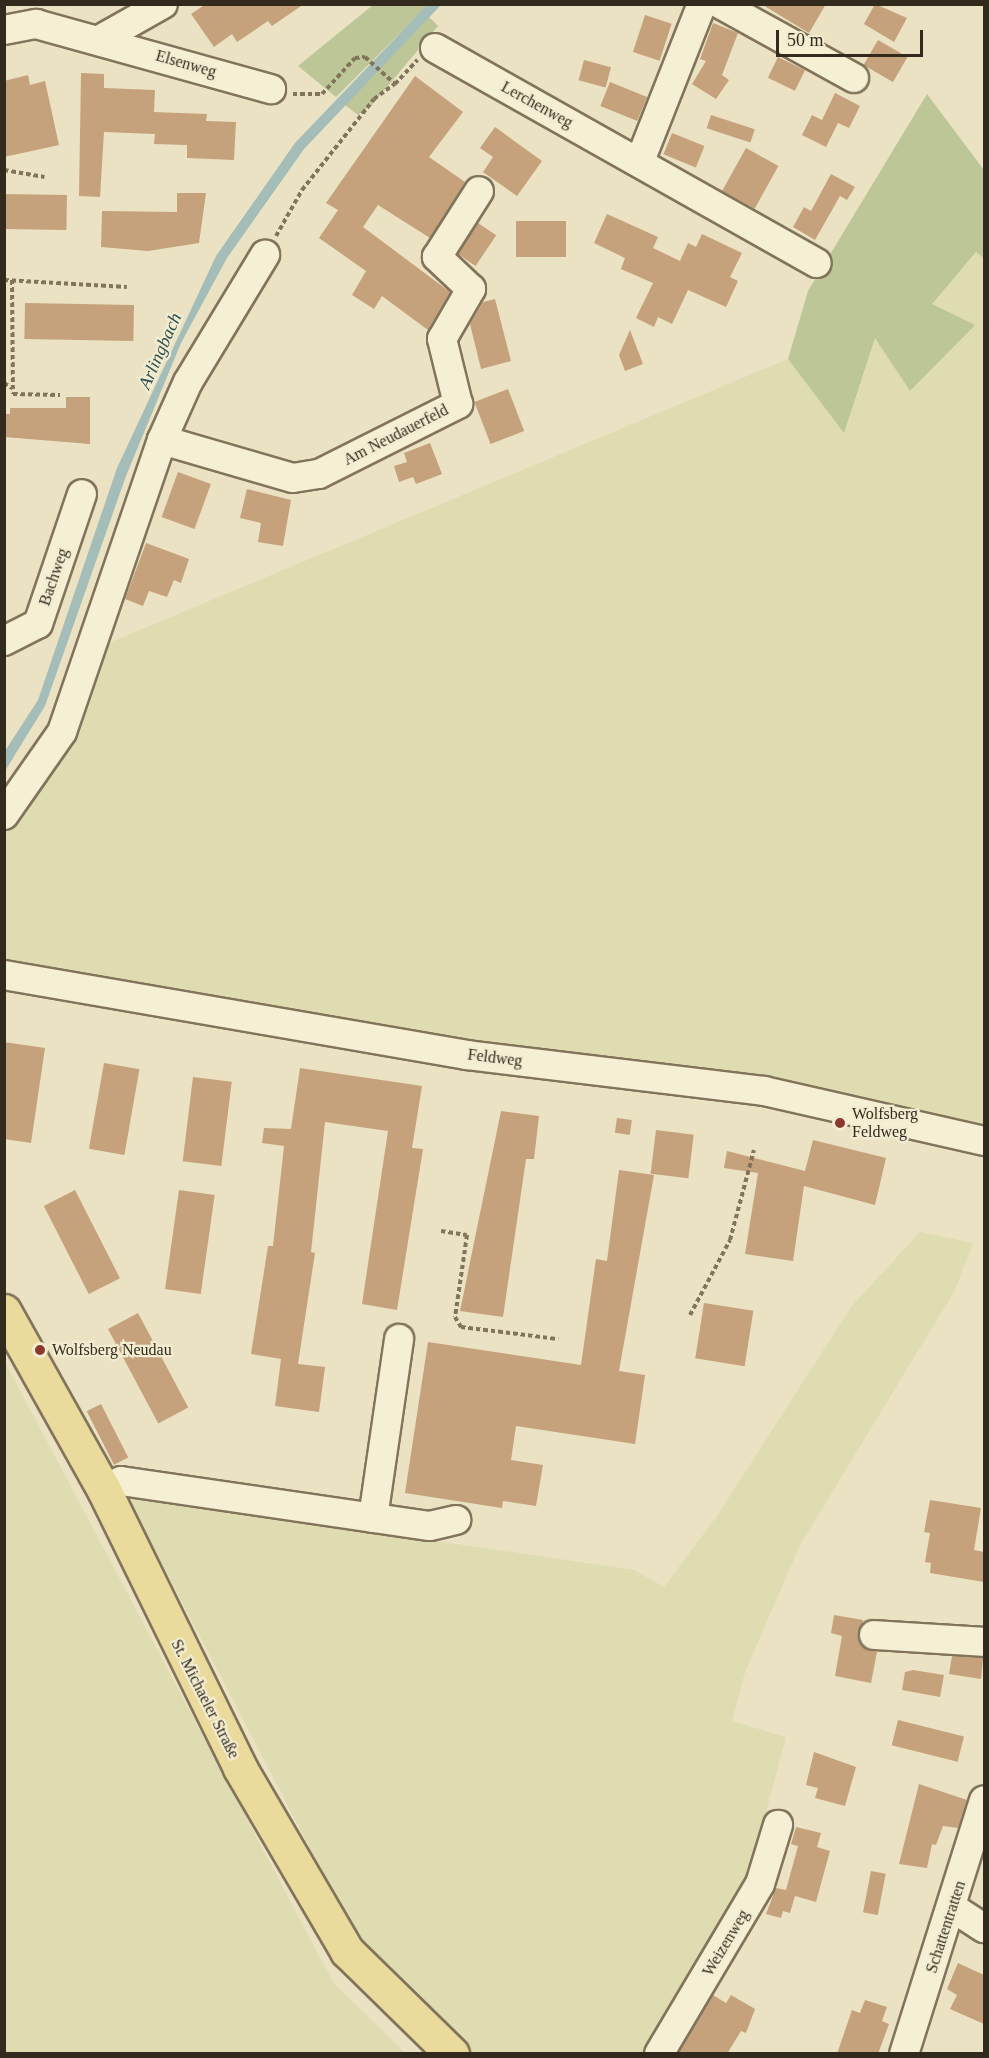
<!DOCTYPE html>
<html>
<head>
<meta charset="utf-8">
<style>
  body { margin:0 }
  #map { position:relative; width:989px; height:2058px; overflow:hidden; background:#eae2c2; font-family:Georgia,serif }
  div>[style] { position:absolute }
  .farmland>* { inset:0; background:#dedcb0 }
  .green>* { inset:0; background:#bcc697 }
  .water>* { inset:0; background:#a4bdb8 }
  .building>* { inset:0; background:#c5a27b; transform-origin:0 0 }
  .path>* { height:4px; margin-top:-2px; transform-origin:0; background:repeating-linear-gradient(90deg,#82745b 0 4.5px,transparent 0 7.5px) }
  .roads { filter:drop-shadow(2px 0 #82745b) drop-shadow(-2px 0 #82745b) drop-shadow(0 2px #82745b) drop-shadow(0 -2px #82745b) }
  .minor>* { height:28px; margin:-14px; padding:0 14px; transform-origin:14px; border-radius:14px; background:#f5efd4 }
  .major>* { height:33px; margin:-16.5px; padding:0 16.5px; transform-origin:16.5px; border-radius:16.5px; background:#eada9c }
  .dots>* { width:16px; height:16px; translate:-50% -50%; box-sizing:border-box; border:3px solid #f2ecd1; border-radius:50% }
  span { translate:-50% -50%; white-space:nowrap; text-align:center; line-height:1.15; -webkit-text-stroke:4.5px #f2ecd1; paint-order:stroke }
  .street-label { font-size:16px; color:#332a1e }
  .poi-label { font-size:16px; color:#332a1e }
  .left { translate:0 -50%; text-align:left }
  .water-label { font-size:18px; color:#2e5051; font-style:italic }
  .frame { position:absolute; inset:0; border:6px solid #332a1e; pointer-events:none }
  .scale { position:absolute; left:776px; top:30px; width:147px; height:27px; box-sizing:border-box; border:3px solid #332a1e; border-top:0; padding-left:8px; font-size:18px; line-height:21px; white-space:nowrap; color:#332a1e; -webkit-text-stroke:4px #f2ecd1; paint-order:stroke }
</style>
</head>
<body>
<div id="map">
  <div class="farmland">
    <div style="clip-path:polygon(977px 252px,984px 258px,984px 1128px,412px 1035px,104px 977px,5px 966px,4px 825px,104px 645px,788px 359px,844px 432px,875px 337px,910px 391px,974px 325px,931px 304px)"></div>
    <div style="clip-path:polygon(920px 1232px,973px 1243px,955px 1290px,800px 1545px,745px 1672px,732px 1721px,786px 1737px,748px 1879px,648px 2053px,471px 2053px,368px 1951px,345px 1916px,127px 1496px,634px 1570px,664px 1587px,717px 1516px,851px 1307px)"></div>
    <div style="clip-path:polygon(5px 1362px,333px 1982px,405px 2053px,5px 2053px)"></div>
  </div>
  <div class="green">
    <div style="clip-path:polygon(373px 5px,428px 5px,336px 97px,298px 66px)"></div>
    <div style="clip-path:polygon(429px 17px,438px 26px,372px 105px,358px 115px,345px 105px)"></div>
    <div style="clip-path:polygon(927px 94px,984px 170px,984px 258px,976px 252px,932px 304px,975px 325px,910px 391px,875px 338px,844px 433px,788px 359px,808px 291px)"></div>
  </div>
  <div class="water">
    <div style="clip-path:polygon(428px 4px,441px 5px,304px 149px,227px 258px,181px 343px,126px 476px,45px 706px,5px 771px,5px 751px,38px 700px,117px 468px,216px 256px,295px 143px)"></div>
  </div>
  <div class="building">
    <div style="clip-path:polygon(206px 4px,304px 4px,272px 26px,268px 21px,237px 42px,232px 34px,214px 47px,191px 14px)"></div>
    <div style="clip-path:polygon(761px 4px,826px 4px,809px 33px)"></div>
    <div style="clip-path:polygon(875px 4px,907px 18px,894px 42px,864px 24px)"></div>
    <div style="left:645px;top:15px;width:28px;height:39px;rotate:18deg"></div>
    <div style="clip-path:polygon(713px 23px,738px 33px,722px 75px,729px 80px,716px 99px,692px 84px,706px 61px,700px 59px)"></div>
    <div style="left:878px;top:40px;width:34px;height:29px;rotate:30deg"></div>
    <div style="left:778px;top:57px;width:30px;height:23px;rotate:26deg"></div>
    <div style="left:584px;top:60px;width:28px;height:21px;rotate:15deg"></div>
    <div style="clip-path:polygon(81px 73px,104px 74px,104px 88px,155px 90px,154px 112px,207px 114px,206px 121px,236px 122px,234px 160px,187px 158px,187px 145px,154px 144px,155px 134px,104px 132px,100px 197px,79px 196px)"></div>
    <div style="clip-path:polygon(28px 75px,30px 85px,45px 81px,59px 145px,4px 157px,4px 81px)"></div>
    <div style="clip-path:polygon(415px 76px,463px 112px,429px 157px,465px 182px,430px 238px,378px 205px,363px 227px,450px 292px,428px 330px,382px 296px,374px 309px,352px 295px,366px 271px,319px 238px,338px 210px,326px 203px)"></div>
    <div style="left:610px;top:82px;width:40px;height:26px;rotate:22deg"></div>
    <div style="clip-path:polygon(835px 93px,860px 106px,849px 128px,838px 123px,826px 147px,802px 135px,812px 115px,822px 120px)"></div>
    <div style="left:711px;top:115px;width:46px;height:14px;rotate:18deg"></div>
    <div style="clip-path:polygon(495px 127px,542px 161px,517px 196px,483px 172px,493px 157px,480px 148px)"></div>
    <div style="left:672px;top:133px;width:35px;height:23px;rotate:22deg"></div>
    <div style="left:746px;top:148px;width:37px;height:49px;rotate:29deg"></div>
    <div style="clip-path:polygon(831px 174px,855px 187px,847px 200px,840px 196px,815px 240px,793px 227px,804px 207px,811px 211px)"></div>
    <div style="clip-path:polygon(177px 193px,206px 193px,199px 243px,148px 251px,101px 247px,102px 211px,177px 212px)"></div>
    <div style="left:4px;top:194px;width:63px;height:35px;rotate:1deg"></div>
    <div style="clip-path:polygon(607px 214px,658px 237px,653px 248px,680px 261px,688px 243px,696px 247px,702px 234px,742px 253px,730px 277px,738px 281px,726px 307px,688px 290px,672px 324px,658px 317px,654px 327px,636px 318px,653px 283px,621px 269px,625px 258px,594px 243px)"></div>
    <div style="left:516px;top:221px;width:50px;height:36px"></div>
    <div style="left:478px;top:223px;width:22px;height:37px;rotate:34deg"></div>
    <div style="clip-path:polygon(495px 299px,511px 361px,481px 369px,470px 324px,483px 302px)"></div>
    <div style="left:25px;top:303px;width:109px;height:36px;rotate:1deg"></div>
    <div style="clip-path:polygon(630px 330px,643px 364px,625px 371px,619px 355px)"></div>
    <div style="left:508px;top:389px;width:45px;height:36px;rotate:69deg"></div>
    <div style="clip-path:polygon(66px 397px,90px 397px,90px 444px,4px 437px,4px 414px,10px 414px,10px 408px,66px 408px)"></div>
    <div style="clip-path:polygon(430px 443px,442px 474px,416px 484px,413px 477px,399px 482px,394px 466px,407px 462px,404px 453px)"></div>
    <div style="left:178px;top:472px;width:35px;height:48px;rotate:20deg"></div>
    <div style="clip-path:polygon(247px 489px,291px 500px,283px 546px,258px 542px,261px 523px,240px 518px)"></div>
    <div style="clip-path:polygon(146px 543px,189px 559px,181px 583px,174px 580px,167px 597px,149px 591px,143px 606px,125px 599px)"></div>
    <div style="clip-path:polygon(4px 1042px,45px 1048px,31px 1143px,4px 1139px)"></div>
    <div style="left:104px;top:1063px;width:36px;height:87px;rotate:10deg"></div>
    <div style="clip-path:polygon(300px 1068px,422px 1086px,412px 1148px,423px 1149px,397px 1310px,362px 1304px,388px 1131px,325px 1122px,311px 1252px,315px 1253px,298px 1364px,325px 1367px,319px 1412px,275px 1406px,281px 1359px,251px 1354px,268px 1246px,273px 1246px,284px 1146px,262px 1143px,264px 1128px,291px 1129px)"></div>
    <div style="left:193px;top:1077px;width:39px;height:85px;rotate:7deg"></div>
    <div style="clip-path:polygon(501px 1111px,539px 1116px,534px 1159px,526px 1159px,503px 1317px,460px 1311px)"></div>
    <div style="left:617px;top:1118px;width:15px;height:15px;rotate:8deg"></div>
    <div style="left:656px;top:1130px;width:38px;height:44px;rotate:7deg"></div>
    <div style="clip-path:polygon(813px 1140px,886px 1158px,875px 1205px,804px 1186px,793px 1261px,745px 1254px,758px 1173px,724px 1168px,727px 1151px,805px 1171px)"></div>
    <div style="clip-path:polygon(619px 1170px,654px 1175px,619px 1371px,645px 1375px,635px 1444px,516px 1426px,511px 1460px,543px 1465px,536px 1506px,503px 1501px,502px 1508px,405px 1493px,428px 1342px,581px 1365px,596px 1259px,607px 1261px)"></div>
    <div style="left:75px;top:1190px;width:99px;height:35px;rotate:63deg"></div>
    <div style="left:179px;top:1190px;width:36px;height:100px;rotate:8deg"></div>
    <div style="left:704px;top:1303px;width:50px;height:56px;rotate:9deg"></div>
    <div style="left:138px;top:1313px;width:107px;height:34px;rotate:62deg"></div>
    <div style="left:101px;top:1404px;width:60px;height:16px;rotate:63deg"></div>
    <div style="clip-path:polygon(930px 1500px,981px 1508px,974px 1550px,984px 1552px,984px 1582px,930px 1573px,931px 1563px,925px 1562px,930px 1533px,924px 1532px)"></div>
    <div style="clip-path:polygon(834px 1615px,863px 1620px,859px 1642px,877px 1652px,871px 1683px,835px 1676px,842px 1636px,831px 1633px)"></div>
    <div style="clip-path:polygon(952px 1656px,983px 1658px,981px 1679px,949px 1674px)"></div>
    <div style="clip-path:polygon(913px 1670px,944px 1675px,940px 1697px,902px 1690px,905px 1672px)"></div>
    <div style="left:898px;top:1720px;width:68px;height:26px;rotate:14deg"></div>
    <div style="clip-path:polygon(814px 1752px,856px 1767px,845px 1806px,815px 1798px,818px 1788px,806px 1785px)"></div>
    <div style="clip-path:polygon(919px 1784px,967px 1800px,958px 1828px,943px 1826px,936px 1845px,932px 1844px,927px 1868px,899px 1864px)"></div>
    <div style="clip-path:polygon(796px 1827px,821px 1833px,817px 1847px,830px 1851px,816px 1902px,795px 1896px,790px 1913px,783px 1911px,781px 1918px,766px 1914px,776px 1888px,786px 1890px,798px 1846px,791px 1844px)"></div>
    <div style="left:871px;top:1871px;width:15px;height:42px;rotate:11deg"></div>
    <div style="clip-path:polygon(958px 1963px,984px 1975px,984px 2024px,950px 2009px,957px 1995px,947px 1989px)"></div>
    <div style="clip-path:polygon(713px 1995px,726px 2003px,731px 1995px,755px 2009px,746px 2033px,741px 2031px,727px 2054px,678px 2054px)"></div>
    <div style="clip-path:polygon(865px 2000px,887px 2007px,882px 2021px,889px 2024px,878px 2054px,837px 2054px,852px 2010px,860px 2013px)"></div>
  </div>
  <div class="path">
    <div style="left:293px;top:94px;width:29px"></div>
    <div style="left:322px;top:94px;width:49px;rotate:-47.5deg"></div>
    <div style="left:355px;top:58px;width:10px;rotate:-6deg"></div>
    <div style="left:365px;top:57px;width:40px;rotate:42deg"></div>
    <div style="left:395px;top:84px;width:33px;rotate:-47deg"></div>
    <div style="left:4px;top:170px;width:41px;rotate:9.9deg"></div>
    <div style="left:276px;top:236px;width:53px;rotate:-60.5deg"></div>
    <div style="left:302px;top:190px;width:116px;rotate:-51.6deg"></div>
    <div style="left:374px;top:99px;width:26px;rotate:-36deg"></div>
    <div style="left:4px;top:280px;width:123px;rotate:3.3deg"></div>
    <div style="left:12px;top:280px;width:114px;rotate:89.5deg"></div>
    <div style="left:13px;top:394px;width:47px;rotate:1.2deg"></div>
    <div style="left:4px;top:383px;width:9px;rotate:32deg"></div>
    <div style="left:441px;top:1231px;width:26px;rotate:9deg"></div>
    <div style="left:467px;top:1235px;width:83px;rotate:98.3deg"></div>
    <div style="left:455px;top:1317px;width:12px;rotate:59deg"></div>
    <div style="left:461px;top:1327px;width:98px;rotate:7.1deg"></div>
    <div style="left:690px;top:1315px;width:85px;rotate:-61.9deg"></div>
    <div style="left:730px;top:1240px;width:93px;rotate:-75.1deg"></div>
  </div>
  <div class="roads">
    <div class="minor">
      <div style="left:720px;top:4px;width:153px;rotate:28.9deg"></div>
      <div style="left:4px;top:30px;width:33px;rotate:-11deg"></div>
      <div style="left:36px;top:24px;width:244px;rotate:15.5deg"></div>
      <div style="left:101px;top:39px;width:71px;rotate:-29.4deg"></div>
      <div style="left:435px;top:48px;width:438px;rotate:29.4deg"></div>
      <div style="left:640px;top:161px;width:169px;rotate:-68.5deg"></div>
      <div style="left:162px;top:440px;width:136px;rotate:16.2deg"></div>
      <div style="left:293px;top:478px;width:26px;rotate:-9deg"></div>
      <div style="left:319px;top:474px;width:156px;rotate:-26.7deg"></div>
      <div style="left:458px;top:404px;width:67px;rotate:-103.8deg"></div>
      <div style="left:442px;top:339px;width:58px;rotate:-59.9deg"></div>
      <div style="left:471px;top:289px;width:47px;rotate:-136.7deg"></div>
      <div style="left:437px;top:257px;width:78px;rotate:-57.5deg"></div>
      <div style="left:4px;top:641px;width:38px;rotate:-27deg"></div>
      <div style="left:38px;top:624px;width:137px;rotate:-71.3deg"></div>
      <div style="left:4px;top:815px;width:101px;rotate:-55.1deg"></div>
      <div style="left:62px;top:732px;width:309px;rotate:-71.1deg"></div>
      <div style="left:162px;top:440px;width:64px;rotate:-65.9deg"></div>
      <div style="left:188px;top:382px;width:149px;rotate:-58.8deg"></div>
      <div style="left:4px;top:975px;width:470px;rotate:9.8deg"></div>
      <div style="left:467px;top:1055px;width:299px;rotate:6.9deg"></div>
      <div style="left:764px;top:1091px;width:226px;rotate:12.8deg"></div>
      <div style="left:104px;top:1490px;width:19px;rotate:-28deg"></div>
      <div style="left:121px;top:1481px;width:312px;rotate:8.3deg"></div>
      <div style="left:430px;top:1526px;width:27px;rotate:-13deg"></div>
      <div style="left:373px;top:1518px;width:181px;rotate:-81.7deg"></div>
      <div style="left:874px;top:1635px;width:110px;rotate:3.6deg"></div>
      <div style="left:953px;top:1908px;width:37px;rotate:33deg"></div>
      <div style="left:659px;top:2054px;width:198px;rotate:-59.3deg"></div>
      <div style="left:760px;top:1884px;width:62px;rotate:-73deg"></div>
      <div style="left:904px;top:2054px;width:266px;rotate:-72.5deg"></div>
    </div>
    <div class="major">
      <div style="left:4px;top:1311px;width:205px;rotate:60.8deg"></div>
      <div style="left:104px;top:1490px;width:309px;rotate:63.9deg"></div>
      <div style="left:240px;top:1768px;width:212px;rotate:59.7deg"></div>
      <div style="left:347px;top:1951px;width:147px;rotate:44.4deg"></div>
    </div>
  </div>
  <div class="dots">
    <div style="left:840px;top:1123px;background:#8b3930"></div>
    <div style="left:40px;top:1350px;background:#8b3930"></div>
  </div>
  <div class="street-label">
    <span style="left:186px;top:64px;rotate:16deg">Elsenweg</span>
    <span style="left:537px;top:105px;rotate:29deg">Lerchenweg</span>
    <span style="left:396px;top:435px;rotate:-27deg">Am Neudauerfeld</span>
    <span style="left:54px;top:577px;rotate:-71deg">Bachweg</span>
    <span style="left:495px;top:1058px;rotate:7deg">Feldweg</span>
    <span style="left:205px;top:1699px;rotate:63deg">St. Michaeler Straße</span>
    <span style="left:946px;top:1927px;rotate:-72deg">Schattentratten</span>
    <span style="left:726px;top:1943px;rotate:-59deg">Weizenweg</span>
  </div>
  <div class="poi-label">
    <span class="left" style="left:852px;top:1123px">Wolfsberg<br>Feldweg</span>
    <span class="left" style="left:52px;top:1350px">Wolfsberg Neudau</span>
  </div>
  <div class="water-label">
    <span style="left:160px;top:351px;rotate:-66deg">Arlingbach</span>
  </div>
  <div class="frame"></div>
  <div class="scale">50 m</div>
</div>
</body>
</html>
